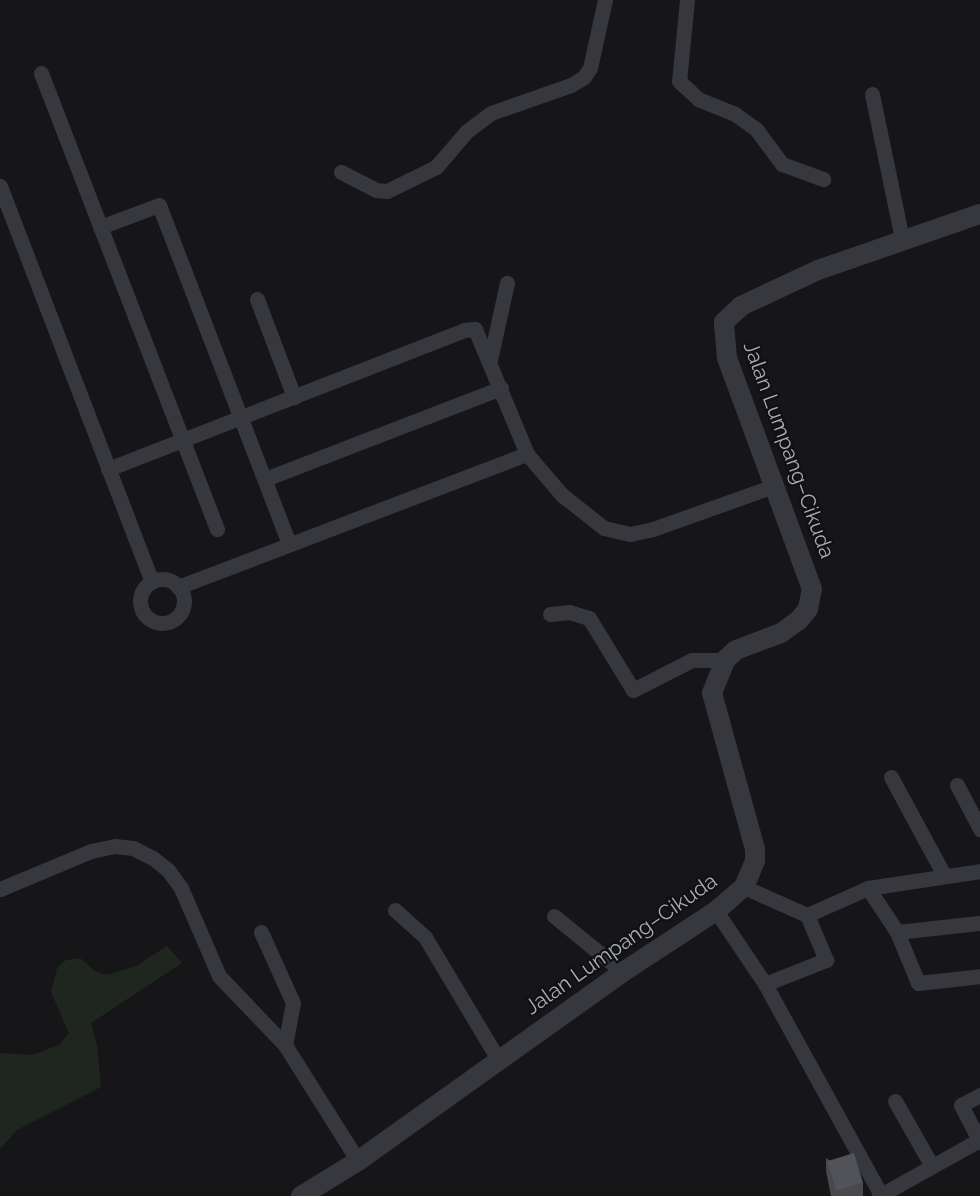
<!DOCTYPE html>
<html>
<head>
<meta charset="utf-8">
<style>
  body { margin:0 }
  #map { position:relative; width:980px; height:1196px; overflow:hidden; background:#161618; font-family:Raleway,sans-serif }
  div>[style] { position:absolute }
  .green>* { inset:0; background:#1e261f }
  .minor>* { height:15px; margin:-7.5px; padding:0 7.5px; transform-origin:7.5px; border-radius:7.5px; background:#37383d }
  .minor>.ring { margin:-7.5px; padding:0; box-sizing:content-box; background:none; border:15px solid #37383d; border-radius:50% }
  .tertiary>* { height:20px; margin:-10px; padding:0 10px; transform-origin:10px; border-radius:10px; background:#37383d }
  .wall>* { inset:0; background:#47494d }
  .building>* { inset:0; background:#525359; transform-origin:0 0 }
  span { translate:-50% -50%; white-space:nowrap; text-align:center; line-height:1.15; -webkit-text-stroke:4.5px #111113; paint-order:stroke }
  .street-label { font-size:21px; color:#a8adb8 }
</style>
</head>
<body>
<div id="map">
  <div class="green">
    <div style="clip-path:polygon(167px 946px,182px 963px,91px 1023px,97px 1045px,101px 1087px,17px 1130px,0 1149px,0 1053px,32px 1055px,59px 1045px,69px 1033px,51px 992px,57px 968px,66px 960px,80px 958px,96px 972px,107px 975px,136px 966px)"></div>
  </div>
  <div class="minor">
    <div style="left:687px;top:0;width:81px;rotate:95.6deg"></div>
    <div style="left:679px;top:81px;width:26px;rotate:43deg"></div>
    <div style="left:698px;top:99px;width:40px;rotate:22deg"></div>
    <div style="left:735px;top:114px;width:26px;rotate:36deg"></div>
    <div style="left:756px;top:129px;width:44px;rotate:53.4deg"></div>
    <div style="left:782px;top:164px;width:44px;rotate:20.1deg"></div>
    <div style="left:41px;top:73px;width:489px;rotate:68.9deg"></div>
    <div style="left:872px;top:94px;width:148px;rotate:78.3deg"></div>
    <div style="left:341px;top:172px;width:39px;rotate:27deg"></div>
    <div style="left:376px;top:190px;width:11px;rotate:5deg"></div>
    <div style="left:387px;top:191px;width:55px;rotate:-26.1deg"></div>
    <div style="left:436px;top:167px;width:48px;rotate:-49.3deg"></div>
    <div style="left:467px;top:131px;width:30px;rotate:-37deg"></div>
    <div style="left:491px;top:113px;width:85px;rotate:-19.3deg"></div>
    <div style="left:571px;top:85px;width:15px;rotate:-32deg"></div>
    <div style="left:584px;top:77px;width:11px;rotate:-56deg"></div>
    <div style="left:590px;top:68px;width:70px;rotate:-77.6deg"></div>
    <div style="left:0;top:186px;width:424px;rotate:69deg"></div>
    <div style="left:100px;top:227px;width:63px;rotate:-20.4deg"></div>
    <div style="left:159px;top:205px;width:362px;rotate:69deg"></div>
    <div style="left:257px;top:299px;width:105px;rotate:69.3deg"></div>
    <div style="left:490px;top:360px;width:79px;rotate:-77.6deg"></div>
    <div style="left:108px;top:469px;width:382px;rotate:-21.3deg"></div>
    <div style="left:464px;top:330px;width:11px;rotate:-5deg"></div>
    <div style="left:475px;top:329px;width:135px;rotate:67.4deg"></div>
    <div style="left:527px;top:454px;width:54px;rotate:49.5deg"></div>
    <div style="left:562px;top:495px;width:53px;rotate:38.2deg"></div>
    <div style="left:604px;top:528px;width:27px;rotate:13deg"></div>
    <div style="left:630px;top:534px;width:24px;rotate:-12deg"></div>
    <div style="left:653px;top:529px;width:128px;rotate:-19.6deg"></div>
    <div style="left:265px;top:479px;width:253px;rotate:-21.1deg"></div>
    <div class="ring" style="left:140px;top:579px;width:29px;height:29px"></div>
    <div style="left:178px;top:587px;width:373px;rotate:-20.9deg"></div>
    <div style="left:550px;top:614px;width:19px;rotate:-6deg"></div>
    <div style="left:569px;top:612px;width:21px;rotate:17deg"></div>
    <div style="left:589px;top:618px;width:84px;rotate:58.6deg"></div>
    <div style="left:633px;top:690px;width:66px;rotate:-27deg"></div>
    <div style="left:692px;top:660px;width:33px"></div>
    <div style="left:891px;top:777px;width:111px;rotate:61.6deg"></div>
    <div style="left:957px;top:785px;width:50px;rotate:62.4deg"></div>
    <div style="left:744px;top:887px;width:69px;rotate:24deg"></div>
    <div style="left:807px;top:915px;width:67px;rotate:-23.9deg"></div>
    <div style="left:868px;top:888px;width:113px;rotate:-8.6deg"></div>
    <div style="left:868px;top:888px;width:53px;rotate:56.6deg"></div>
    <div style="left:897px;top:932px;width:55px;rotate:67.6deg"></div>
    <div style="left:918px;top:983px;width:62px;rotate:-6.4deg"></div>
    <div style="left:0;top:889px;width:99px;rotate:-22.7deg"></div>
    <div style="left:91px;top:851px;width:24px;rotate:-12deg"></div>
    <div style="left:114px;top:846px;width:19px;rotate:6deg"></div>
    <div style="left:133px;top:848px;width:22px;rotate:27deg"></div>
    <div style="left:153px;top:858px;width:19px;rotate:39deg"></div>
    <div style="left:168px;top:870px;width:22px;rotate:54deg"></div>
    <div style="left:181px;top:888px;width:96px;rotate:66.6deg"></div>
    <div style="left:219px;top:976px;width:95px;rotate:46.3deg"></div>
    <div style="left:285px;top:1045px;width:137px;rotate:57.8deg"></div>
    <div style="left:395px;top:910px;width:40px;rotate:42deg"></div>
    <div style="left:425px;top:937px;width:142px;rotate:59.1deg"></div>
    <div style="left:716px;top:911px;width:88px;rotate:56.1deg"></div>
    <div style="left:765px;top:984px;width:241px;rotate:61.2deg"></div>
    <div style="left:554px;top:916px;width:89px;rotate:39.1deg"></div>
    <div style="left:261px;top:932px;width:78px;rotate:65.7deg"></div>
    <div style="left:293px;top:1003px;width:43px;rotate:100.8deg"></div>
    <div style="left:897px;top:932px;width:83px;rotate:-6.2deg"></div>
    <div style="left:765px;top:984px;width:66px;rotate:-21.5deg"></div>
    <div style="left:826px;top:960px;width:49px;rotate:-112.9deg"></div>
    <div style="left:980px;top:1095px;width:21px;rotate:152deg"></div>
    <div style="left:961px;top:1105px;width:42px;rotate:62.8deg"></div>
    <div style="left:895px;top:1101px;width:75px;rotate:60.4deg"></div>
    <div style="left:879px;top:1196px;width:115px;rotate:-29.2deg"></div>
  </div>
  <div class="tertiary">
    <div style="left:301px;top:1196px;width:67px;rotate:-31.6deg"></div>
    <div style="left:358px;top:1161px;width:325px;rotate:-35.5deg"></div>
    <div style="left:623px;top:972px;width:111px;rotate:-33.3deg"></div>
    <div style="left:716px;top:911px;width:37px;rotate:-41deg"></div>
    <div style="left:744px;top:887px;width:28px;rotate:-67deg"></div>
    <div style="left:755px;top:861px;width:12px;rotate:-90deg"></div>
    <div style="left:755px;top:849px;width:162px;rotate:-105.4deg"></div>
    <div style="left:712px;top:693px;width:35px;rotate:-68deg"></div>
    <div style="left:725px;top:660px;width:15px;rotate:-42deg"></div>
    <div style="left:736px;top:650px;width:48px;rotate:-20.7deg"></div>
    <div style="left:781px;top:633px;width:22px;rotate:-36deg"></div>
    <div style="left:799px;top:620px;width:14px;rotate:-51deg"></div>
    <div style="left:808px;top:609px;width:20px;rotate:-79deg"></div>
    <div style="left:812px;top:589px;width:246px;rotate:-110.2deg"></div>
    <div style="left:727px;top:358px;width:36px;rotate:-95deg"></div>
    <div style="left:724px;top:322px;width:23px;rotate:-43deg"></div>
    <div style="left:741px;top:306px;width:85px;rotate:-25.1deg"></div>
    <div style="left:818px;top:270px;width:171px;rotate:-19.1deg"></div>
  </div>
  <div class="wall">
    <div style="clip-path:polygon(826px 1158px,863px 1183px,863px 1196px,831px 1196px,826px 1171px)"></div>
  </div>
  <div class="building">
    <div style="left:854px;top:1153px;width:31px;height:28px;rotate:73deg"></div>
  </div>
  <div class="street-label">
    <span style="left:789px;top:450px;rotate:70deg">Jalan Lumpang–Cikuda</span>
    <span style="left:621px;top:944px;rotate:-35deg">Jalan Lumpang–Cikuda</span>
  </div>
</div>
</body>
</html>
